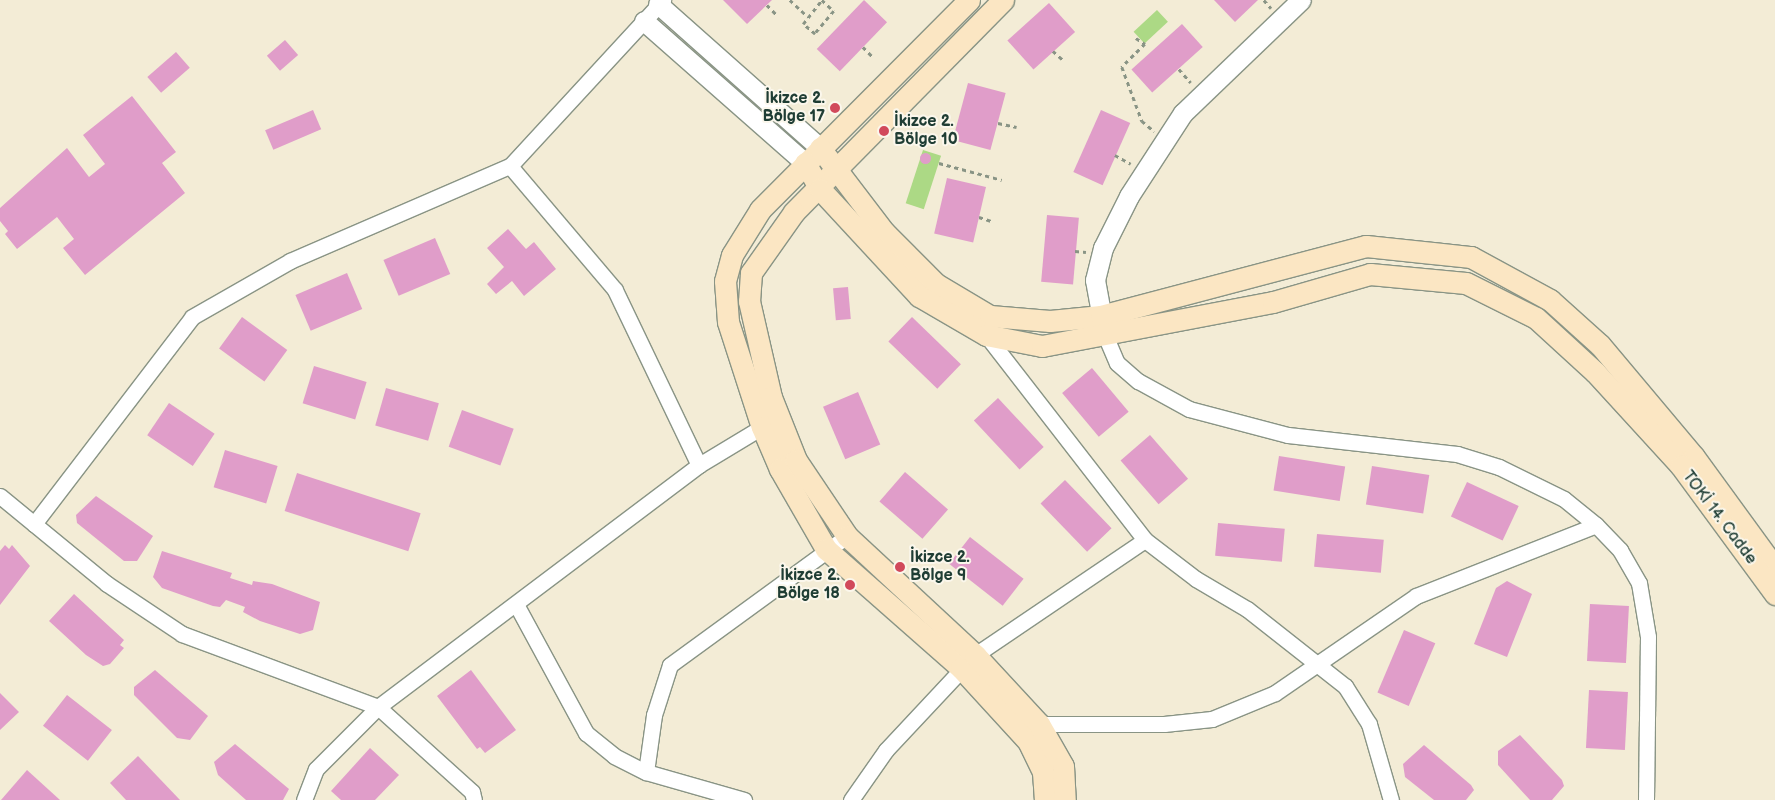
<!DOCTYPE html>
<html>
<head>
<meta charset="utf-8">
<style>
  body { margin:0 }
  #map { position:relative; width:1775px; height:800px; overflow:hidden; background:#f3ecd6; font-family:"Balsamiq Sans",sans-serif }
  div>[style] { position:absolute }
  .green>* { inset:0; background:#acd985; transform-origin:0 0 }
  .building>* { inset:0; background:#e09dc9; transform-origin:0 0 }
  .round { border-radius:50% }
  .path>* { height:2.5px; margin-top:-1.25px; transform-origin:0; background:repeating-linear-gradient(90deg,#899485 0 4px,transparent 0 8px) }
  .roads { filter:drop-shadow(1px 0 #899485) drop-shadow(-1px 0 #899485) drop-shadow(0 1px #899485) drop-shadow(0 -1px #899485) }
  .minor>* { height:15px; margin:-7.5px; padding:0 7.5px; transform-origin:7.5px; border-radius:7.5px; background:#fff }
  .tertiary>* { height:19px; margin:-9.5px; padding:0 9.5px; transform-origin:9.5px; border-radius:9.5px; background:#fff }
  .secondary>* { height:21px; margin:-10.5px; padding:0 10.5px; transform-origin:10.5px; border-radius:10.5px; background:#fbe6c3 }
  .dots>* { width:14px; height:14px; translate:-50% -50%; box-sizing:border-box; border:2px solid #fbf7ec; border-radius:50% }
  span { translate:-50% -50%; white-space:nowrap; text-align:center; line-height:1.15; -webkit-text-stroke:4px #fbf7ec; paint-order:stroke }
  .poi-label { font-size:16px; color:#1f3d34; font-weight:700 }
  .right { translate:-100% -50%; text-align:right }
  .left { translate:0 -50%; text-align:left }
  .street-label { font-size:16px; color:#1f3d34 }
</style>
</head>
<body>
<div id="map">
  <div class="green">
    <div style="left:1157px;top:10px;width:16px;height:32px;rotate:47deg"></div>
    <div style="left:923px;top:150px;width:19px;height:56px;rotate:18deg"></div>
  </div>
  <div class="building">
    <div style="clip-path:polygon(723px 0,772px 0,747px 24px)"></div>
    <div style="left:864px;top:0;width:32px;height:68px;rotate:44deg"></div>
    <div style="clip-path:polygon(1214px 0,1258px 0,1235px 22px)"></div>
    <div style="left:1049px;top:3px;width:39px;height:56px;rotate:48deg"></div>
    <div style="left:1182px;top:24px;width:31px;height:68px;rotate:48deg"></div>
    <div style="left:285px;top:40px;width:20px;height:24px;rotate:49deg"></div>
    <div style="left:176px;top:52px;width:21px;height:38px;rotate:49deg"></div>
    <div style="left:968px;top:83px;width:39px;height:59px;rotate:15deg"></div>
    <div style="clip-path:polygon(132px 96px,176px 152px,162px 163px,185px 193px,85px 275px,63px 248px,74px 239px,57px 217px,17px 249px,5px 234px,8px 231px,0 221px,0 208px,67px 148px,89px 177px,105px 164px,83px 135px)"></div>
    <div style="left:313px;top:110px;width:21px;height:52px;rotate:67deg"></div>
    <div style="left:1101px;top:110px;width:32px;height:68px;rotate:24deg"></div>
    <div class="round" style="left:919.5px;top:152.5px;width:11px;height:11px"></div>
    <div style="left:947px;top:178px;width:40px;height:57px;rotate:13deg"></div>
    <div style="left:1047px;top:215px;width:32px;height:67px;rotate:5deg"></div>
    <div style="clip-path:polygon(508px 229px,526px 249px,534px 242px,556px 269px,524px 296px,512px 281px,496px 294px,487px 284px,504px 267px,487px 248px)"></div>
    <div style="left:435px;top:238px;width:39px;height:56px;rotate:67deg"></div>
    <div style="left:347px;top:273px;width:39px;height:56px;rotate:67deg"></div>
    <div style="left:848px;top:287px;width:32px;height:15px;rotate:85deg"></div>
    <div style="left:242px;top:317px;width:56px;height:39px;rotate:36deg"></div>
    <div style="left:912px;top:317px;width:68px;height:34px;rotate:44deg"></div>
    <div style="left:314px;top:366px;width:55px;height:39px;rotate:17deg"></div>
    <div style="left:1092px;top:368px;width:57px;height:39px;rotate:50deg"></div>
    <div style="left:386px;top:388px;width:55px;height:39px;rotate:16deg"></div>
    <div style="left:858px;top:392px;width:57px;height:38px;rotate:67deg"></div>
    <div style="left:998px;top:398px;width:67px;height:33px;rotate:47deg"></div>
    <div style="left:169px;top:403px;width:55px;height:39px;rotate:34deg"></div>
    <div style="left:462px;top:410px;width:55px;height:39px;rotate:20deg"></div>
    <div style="left:1150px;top:435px;width:58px;height:39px;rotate:49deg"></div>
    <div style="left:225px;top:450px;width:55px;height:39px;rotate:17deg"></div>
    <div style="left:1279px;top:456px;width:67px;height:35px;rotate:9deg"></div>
    <div style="left:1372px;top:466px;width:58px;height:39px;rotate:9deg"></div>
    <div style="left:905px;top:472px;width:57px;height:39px;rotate:41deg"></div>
    <div style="left:297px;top:473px;width:130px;height:40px;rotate:18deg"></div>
    <div style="left:1065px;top:480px;width:67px;height:34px;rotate:46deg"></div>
    <div style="left:1467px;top:482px;width:57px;height:38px;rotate:25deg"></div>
    <div style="clip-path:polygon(96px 496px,153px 536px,137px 561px,124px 561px,77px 523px,76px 515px)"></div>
    <div style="left:1218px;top:523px;width:67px;height:33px;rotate:5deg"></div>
    <div style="left:1317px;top:534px;width:67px;height:33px;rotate:5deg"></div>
    <div style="left:970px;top:537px;width:68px;height:34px;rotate:38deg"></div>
    <div style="clip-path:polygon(5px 545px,9px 549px,12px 545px,30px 566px,0 605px,0 551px)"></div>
    <div style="clip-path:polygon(162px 551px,232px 573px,230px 578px,252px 585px,253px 581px,272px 584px,320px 602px,313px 630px,300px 634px,260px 621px,243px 612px,245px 607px,226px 600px,220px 607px,213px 606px,162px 588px,153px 577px)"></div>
    <div style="clip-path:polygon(1507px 581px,1532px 594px,1507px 657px,1474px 644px,1496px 588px)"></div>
    <div style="clip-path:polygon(74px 594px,124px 640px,120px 645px,124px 648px,110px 664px,103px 666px,86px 655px,49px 621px)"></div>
    <div style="left:1590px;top:604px;width:39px;height:57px;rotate:3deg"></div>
    <div style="left:1404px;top:630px;width:34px;height:68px;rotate:23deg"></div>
    <div style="clip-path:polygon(155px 670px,208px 716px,190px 740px,177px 738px,134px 695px,134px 687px)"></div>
    <div style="clip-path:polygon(471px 670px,516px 730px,485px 753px,480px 747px,477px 749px,437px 696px)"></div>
    <div style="left:1589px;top:690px;width:39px;height:58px;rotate:3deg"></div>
    <div style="clip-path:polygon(0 693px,19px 712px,0 730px)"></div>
    <div style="left:67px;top:695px;width:57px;height:39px;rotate:38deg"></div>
    <div style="clip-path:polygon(1520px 735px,1562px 780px,1564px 786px,1552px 800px,1530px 800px,1498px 765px,1498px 751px)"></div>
    <div style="clip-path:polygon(235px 744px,289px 789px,283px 800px,246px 800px,218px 775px,214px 762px)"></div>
    <div style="clip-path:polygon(1424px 745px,1471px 785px,1474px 790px,1466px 800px,1434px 800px,1405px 777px,1403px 764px)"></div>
    <div style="clip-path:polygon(370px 748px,399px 775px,375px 800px,341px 800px,331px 791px)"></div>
    <div style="clip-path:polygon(138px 756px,180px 800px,126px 800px,110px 783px)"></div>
    <div style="clip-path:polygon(27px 770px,60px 800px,1px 800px)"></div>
  </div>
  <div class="path">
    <div style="left:790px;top:0;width:25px;rotate:43deg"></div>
    <div style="left:822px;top:0;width:16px;rotate:43deg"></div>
    <div style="left:834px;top:11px;width:30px;rotate:130deg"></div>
    <div style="left:815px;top:34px;width:16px;rotate:-140deg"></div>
    <div style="left:803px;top:24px;width:31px;rotate:-52deg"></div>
    <div style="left:1264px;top:0;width:11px;rotate:49deg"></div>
    <div style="left:767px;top:5px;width:13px;rotate:45deg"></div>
    <div style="left:1136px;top:38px;width:11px;rotate:34deg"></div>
    <div style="left:1145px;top:44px;width:33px;rotate:135deg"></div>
    <div style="left:1122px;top:67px;width:58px;rotate:69.7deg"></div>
    <div style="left:1142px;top:121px;width:16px;rotate:40deg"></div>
    <div style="left:863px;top:47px;width:14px;rotate:45deg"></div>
    <div style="left:1053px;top:51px;width:15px;rotate:42deg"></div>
    <div style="left:1179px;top:69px;width:18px;rotate:49deg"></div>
    <div style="left:998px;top:123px;width:19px;rotate:12deg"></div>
    <div style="left:1115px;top:155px;width:18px;rotate:29deg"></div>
    <div style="left:939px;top:163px;width:65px;rotate:15.1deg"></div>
    <div style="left:979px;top:217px;width:13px;rotate:18deg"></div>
    <div style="left:1075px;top:251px;width:11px;rotate:5deg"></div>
  </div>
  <div class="roads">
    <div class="minor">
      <div style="left:510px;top:166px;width:162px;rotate:49.7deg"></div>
      <div style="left:615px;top:290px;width:194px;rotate:64.4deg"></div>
      <div style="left:986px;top:335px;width:259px;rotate:52.2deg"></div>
      <div style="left:1145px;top:540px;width:64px;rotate:37.4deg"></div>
      <div style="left:1196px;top:579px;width:59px;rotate:30.5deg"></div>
      <div style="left:1247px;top:609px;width:125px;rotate:38.2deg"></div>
      <div style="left:1345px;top:686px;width:45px;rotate:57.7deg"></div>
      <div style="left:1369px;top:724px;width:79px;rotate:73.9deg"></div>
      <div style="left:1105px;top:335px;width:30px;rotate:67deg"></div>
      <div style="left:1117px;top:363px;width:28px;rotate:41deg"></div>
      <div style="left:1138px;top:381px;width:58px;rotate:28.8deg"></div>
      <div style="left:1189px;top:409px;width:102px;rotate:14.7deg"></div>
      <div style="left:1288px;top:435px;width:170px;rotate:6.4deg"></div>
      <div style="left:1457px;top:454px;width:44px;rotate:17.2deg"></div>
      <div style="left:1499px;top:467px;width:72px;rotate:26.2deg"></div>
      <div style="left:1564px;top:499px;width:41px;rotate:39.1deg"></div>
      <div style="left:1596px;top:525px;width:35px;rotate:46deg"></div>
      <div style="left:1620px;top:550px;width:38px;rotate:60deg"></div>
      <div style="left:1639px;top:583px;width:55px;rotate:80.5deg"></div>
      <div style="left:1648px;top:637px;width:163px;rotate:90.7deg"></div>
      <div style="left:0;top:496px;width:139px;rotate:39.4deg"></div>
      <div style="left:107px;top:584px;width:90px;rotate:33.7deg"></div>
      <div style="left:182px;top:634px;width:209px;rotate:20.4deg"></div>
      <div style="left:378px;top:707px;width:127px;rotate:42.1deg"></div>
      <div style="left:472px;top:792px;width:8px;rotate:76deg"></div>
      <div style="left:34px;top:524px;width:260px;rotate:-52.6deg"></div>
      <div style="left:192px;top:317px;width:113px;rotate:-29.7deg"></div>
      <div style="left:290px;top:261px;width:240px;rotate:-23.4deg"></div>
      <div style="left:510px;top:166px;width:226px;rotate:-47.3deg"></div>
      <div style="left:517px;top:606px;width:145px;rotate:61.5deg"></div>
      <div style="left:586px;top:733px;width:36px;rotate:39deg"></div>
      <div style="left:614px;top:756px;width:36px;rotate:27deg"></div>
      <div style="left:646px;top:772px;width:102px;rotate:15.9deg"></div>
      <div style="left:1039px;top:724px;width:125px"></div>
      <div style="left:1164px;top:724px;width:48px;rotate:-5.9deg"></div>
      <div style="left:1212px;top:719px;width:68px;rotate:-22.4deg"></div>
      <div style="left:1275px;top:693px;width:171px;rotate:-34.5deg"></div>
      <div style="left:1416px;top:596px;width:193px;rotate:-21.5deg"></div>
      <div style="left:646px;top:772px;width:58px;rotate:-82deg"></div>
      <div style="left:654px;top:715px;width:52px;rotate:-72.3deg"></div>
      <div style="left:670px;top:665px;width:219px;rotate:-36.1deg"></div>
      <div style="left:304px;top:800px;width:33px;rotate:-69deg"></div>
      <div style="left:316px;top:769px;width:88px;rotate:-45deg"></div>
      <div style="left:378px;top:707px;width:402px;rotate:-37deg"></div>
      <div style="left:699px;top:465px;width:74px;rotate:-31.1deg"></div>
      <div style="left:851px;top:800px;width:61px;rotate:-55deg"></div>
      <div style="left:886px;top:750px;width:130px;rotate:-46.9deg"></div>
      <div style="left:975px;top:655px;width:205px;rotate:-34.1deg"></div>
    </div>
    <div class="tertiary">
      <div style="left:658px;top:4px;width:217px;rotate:41.6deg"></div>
      <div style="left:644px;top:21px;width:215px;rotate:41.4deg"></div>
      <div style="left:1104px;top:329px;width:50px;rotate:-100.4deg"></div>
      <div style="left:1095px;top:280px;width:33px;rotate:-76deg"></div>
      <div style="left:1103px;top:248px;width:58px;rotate:-63.4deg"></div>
      <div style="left:1129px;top:196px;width:99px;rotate:-57deg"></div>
      <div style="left:1183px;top:113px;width:163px;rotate:-43.8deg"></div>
    </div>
    <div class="secondary">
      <div style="left:969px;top:0;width:296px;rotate:134.9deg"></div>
      <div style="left:760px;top:210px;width:53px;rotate:121.9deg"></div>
      <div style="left:732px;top:255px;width:27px;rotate:105deg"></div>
      <div style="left:725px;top:281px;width:41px;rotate:85.8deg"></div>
      <div style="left:728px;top:322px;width:110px;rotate:72.1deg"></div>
      <div style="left:762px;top:427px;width:46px;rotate:66.8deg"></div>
      <div style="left:780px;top:469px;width:92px;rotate:60.1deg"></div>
      <div style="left:826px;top:549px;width:180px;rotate:41.4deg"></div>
      <div style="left:961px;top:668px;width:99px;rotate:47.5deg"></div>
      <div style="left:1028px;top:741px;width:34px;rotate:64deg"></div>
      <div style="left:1043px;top:772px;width:28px;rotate:86deg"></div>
      <div style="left:1003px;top:0;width:298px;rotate:134.6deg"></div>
      <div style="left:794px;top:212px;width:75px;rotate:125.2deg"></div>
      <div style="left:751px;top:273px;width:28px;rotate:94deg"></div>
      <div style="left:749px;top:301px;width:98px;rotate:77.1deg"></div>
      <div style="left:771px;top:397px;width:68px;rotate:68.4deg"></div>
      <div style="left:796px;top:460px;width:92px;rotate:56.1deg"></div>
      <div style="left:847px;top:536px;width:175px;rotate:42.9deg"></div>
      <div style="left:975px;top:655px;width:94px;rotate:47.2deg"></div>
      <div style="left:1039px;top:724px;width:48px;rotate:60.3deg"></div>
      <div style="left:1063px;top:766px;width:34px;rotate:87deg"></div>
      <div style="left:820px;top:148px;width:106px;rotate:52.7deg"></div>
      <div style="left:884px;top:232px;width:74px;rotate:45deg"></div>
      <div style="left:936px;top:284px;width:63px;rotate:30.7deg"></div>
      <div style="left:990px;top:316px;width:60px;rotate:4.8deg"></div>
      <div style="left:1050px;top:321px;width:51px;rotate:-5.6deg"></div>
      <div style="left:1101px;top:316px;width:274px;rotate:-14.8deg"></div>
      <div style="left:1366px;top:246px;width:106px;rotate:6deg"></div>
      <div style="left:1471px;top:257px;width:90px;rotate:28.6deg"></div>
      <div style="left:1550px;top:300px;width:67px;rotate:42deg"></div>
      <div style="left:1600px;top:345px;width:146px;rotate:50deg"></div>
      <div style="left:1694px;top:457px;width:137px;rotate:53.9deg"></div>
      <div style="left:805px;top:163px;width:30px;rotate:60deg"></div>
      <div style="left:820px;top:189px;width:146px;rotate:47.2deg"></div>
      <div style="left:919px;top:296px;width:78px;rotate:30.2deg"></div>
      <div style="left:986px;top:335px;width:57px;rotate:11.1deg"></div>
      <div style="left:1042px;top:346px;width:235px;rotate:-10.8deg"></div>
      <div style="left:1273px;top:302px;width:101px;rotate:-16.1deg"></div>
      <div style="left:1370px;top:274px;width:96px;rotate:5.4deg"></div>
      <div style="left:1466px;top:283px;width:78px;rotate:26.6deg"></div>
      <div style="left:1536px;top:318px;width:80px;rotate:42.5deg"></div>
      <div style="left:1595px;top:372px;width:127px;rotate:47.5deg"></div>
      <div style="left:1681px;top:466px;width:159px;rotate:53.7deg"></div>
    </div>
  </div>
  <div class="dots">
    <div style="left:835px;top:108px;background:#d1495b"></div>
    <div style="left:884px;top:131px;background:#d1495b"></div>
    <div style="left:900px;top:567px;background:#d1495b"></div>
    <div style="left:850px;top:585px;background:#d1495b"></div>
  </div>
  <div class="poi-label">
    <span class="right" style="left:825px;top:108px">İkizce 2.<br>Bölge 17</span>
    <span class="left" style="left:894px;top:131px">İkizce 2.<br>Bölge 10</span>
    <span class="left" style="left:910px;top:567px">İkizce 2.<br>Bölge 9</span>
    <span class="right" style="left:840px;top:585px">İkizce 2.<br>Bölge 18</span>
  </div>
  <div class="street-label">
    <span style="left:1719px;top:518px;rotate:53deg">TOKİ 14. Cadde</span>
  </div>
</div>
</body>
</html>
